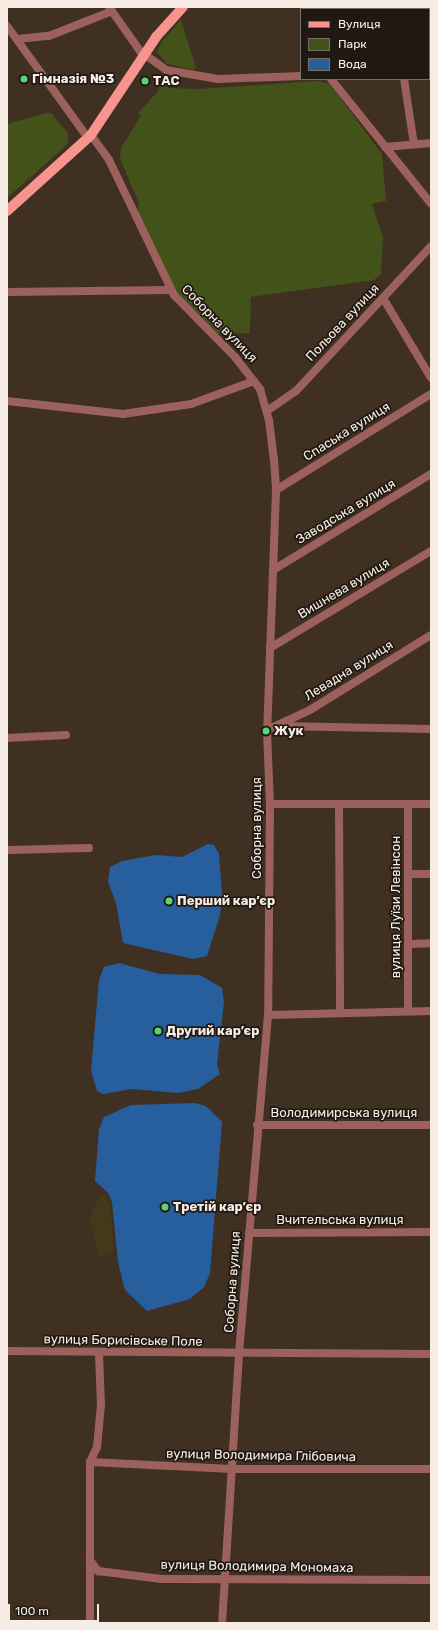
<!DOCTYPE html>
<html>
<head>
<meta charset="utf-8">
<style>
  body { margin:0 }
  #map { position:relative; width:438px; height:1630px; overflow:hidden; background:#3f3022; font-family:Rubik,sans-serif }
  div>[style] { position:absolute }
  .green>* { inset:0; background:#425218 }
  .sand>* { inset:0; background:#433a1a }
  .water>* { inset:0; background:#275f9e }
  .minor>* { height:8px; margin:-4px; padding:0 4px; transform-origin:4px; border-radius:4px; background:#9d615d }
  .major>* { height:10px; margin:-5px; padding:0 5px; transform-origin:5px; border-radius:5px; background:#f7948e }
  .dots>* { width:11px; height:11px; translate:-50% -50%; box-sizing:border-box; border:2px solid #201913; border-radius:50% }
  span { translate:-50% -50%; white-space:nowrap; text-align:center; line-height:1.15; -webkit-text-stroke:3.5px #201913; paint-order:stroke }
  .poi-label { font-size:13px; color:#f7ede4; font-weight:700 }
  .left { translate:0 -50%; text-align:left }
  .street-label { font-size:13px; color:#f7ede4 }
  .frame { position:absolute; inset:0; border:8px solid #f7ede4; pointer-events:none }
  .legend { position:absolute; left:300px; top:8px; width:130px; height:72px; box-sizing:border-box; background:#201913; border:1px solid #766e67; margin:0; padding:5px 7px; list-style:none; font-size:12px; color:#f7ede4 }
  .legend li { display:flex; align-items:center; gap:8px; height:20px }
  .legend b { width:20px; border:1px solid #766e67 }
  .scale { position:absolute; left:8px; top:1604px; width:91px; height:18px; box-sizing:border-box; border:2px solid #f7ede4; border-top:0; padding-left:5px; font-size:12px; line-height:14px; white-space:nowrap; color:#f7ede4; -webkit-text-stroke:3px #201913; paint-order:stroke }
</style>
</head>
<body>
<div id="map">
  <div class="green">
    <div style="clip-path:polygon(181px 20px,196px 68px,194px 70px,167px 64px,157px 52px,162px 41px)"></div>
    <div style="clip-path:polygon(161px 80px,169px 88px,199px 89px,317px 81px,330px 84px,382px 154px,386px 201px,372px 204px,383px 237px,381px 274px,374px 280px,251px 297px,250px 333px,218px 334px,176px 295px,137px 214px,139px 203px,120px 159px,121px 148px,141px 115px,138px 113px,158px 91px)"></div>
    <div style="clip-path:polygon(46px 113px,51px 113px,68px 133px,68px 144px,7px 198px,7px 124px)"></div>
  </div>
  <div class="sand">
    <div style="clip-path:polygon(104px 1193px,110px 1205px,114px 1251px,99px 1258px,90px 1222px,92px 1209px)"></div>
  </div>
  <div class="water">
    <div style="clip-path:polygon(208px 844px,214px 845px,219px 854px,222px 895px,220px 915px,207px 956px,193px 959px,123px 943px,116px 903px,108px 882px,110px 867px,122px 861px,156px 855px,182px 857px)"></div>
    <div style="clip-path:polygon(119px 963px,160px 974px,200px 975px,222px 988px,224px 1002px,217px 1064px,220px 1074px,198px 1089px,178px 1093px,132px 1089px,103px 1094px,97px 1091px,91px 1071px,99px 980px,104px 967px)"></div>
    <div style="clip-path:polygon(195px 1103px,206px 1106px,222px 1122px,210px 1273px,204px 1287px,190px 1299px,147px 1311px,125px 1290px,118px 1262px,112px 1202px,108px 1193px,95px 1181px,99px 1129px,104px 1117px,131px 1105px)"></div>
  </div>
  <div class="minor">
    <div style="left:109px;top:7px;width:54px;rotate:54.8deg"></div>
    <div style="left:140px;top:51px;width:32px;rotate:36deg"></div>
    <div style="left:166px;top:70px;width:53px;rotate:9.8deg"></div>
    <div style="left:218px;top:79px;width:83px;rotate:-2.1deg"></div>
    <div style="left:308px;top:7px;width:2px;rotate:90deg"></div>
    <div style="left:394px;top:7px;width:2px;rotate:63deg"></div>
    <div style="left:7px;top:26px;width:138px;rotate:54.1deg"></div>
    <div style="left:18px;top:39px;width:31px;rotate:-6deg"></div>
    <div style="left:49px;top:36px;width:68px;rotate:-21.6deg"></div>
    <div style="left:331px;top:79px;width:160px;rotate:51.3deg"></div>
    <div style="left:404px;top:79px;width:66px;rotate:81.3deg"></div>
    <div style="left:91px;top:135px;width:31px;rotate:54deg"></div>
    <div style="left:109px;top:160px;width:150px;rotate:64.3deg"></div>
    <div style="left:174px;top:295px;width:87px;rotate:45.5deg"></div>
    <div style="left:235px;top:357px;width:41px;rotate:52deg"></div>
    <div style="left:260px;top:389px;width:32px;rotate:74deg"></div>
    <div style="left:269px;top:420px;width:39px;rotate:83deg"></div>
    <div style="left:274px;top:459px;width:31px;rotate:86deg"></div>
    <div style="left:276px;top:490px;width:240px;rotate:92.1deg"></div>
    <div style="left:267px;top:730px;width:74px;rotate:87.7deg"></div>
    <div style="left:270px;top:804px;width:211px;rotate:90.5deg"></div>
    <div style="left:268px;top:1015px;width:340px;rotate:94.9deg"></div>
    <div style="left:239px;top:1354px;width:270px;rotate:93.6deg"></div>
    <div style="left:385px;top:147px;width:46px;rotate:-5deg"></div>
    <div style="left:7px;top:292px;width:163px;rotate:-0.7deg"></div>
    <div style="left:383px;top:298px;width:93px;rotate:59deg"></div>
    <div style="left:7px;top:401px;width:117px;rotate:6.4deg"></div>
    <div style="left:123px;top:414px;width:69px;rotate:-8.4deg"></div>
    <div style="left:191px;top:404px;width:67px;rotate:-20.1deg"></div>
    <div style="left:267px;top:411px;width:35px;rotate:-35deg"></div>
    <div style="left:296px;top:391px;width:198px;rotate:-47deg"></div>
    <div style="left:276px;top:490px;width:182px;rotate:-31.8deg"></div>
    <div style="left:273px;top:570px;width:185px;rotate:-31.3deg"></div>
    <div style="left:270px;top:648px;width:188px;rotate:-31.1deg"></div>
    <div style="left:280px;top:726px;width:151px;rotate:1.1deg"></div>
    <div style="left:267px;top:730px;width:47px;rotate:-24.9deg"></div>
    <div style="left:310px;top:710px;width:142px;rotate:-31.8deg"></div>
    <div style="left:7px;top:738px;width:59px;rotate:-2.9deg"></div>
    <div style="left:270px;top:804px;width:161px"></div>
    <div style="left:339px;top:804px;width:209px;rotate:89.7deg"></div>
    <div style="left:408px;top:804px;width:207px;rotate:90deg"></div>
    <div style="left:7px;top:850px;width:82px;rotate:-1.4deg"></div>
    <div style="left:409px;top:874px;width:22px"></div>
    <div style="left:408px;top:944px;width:23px;rotate:-2deg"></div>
    <div style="left:268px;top:1015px;width:163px;rotate:-1.4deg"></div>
    <div style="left:257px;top:1125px;width:174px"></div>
    <div style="left:249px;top:1233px;width:182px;rotate:-0.3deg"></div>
    <div style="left:7px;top:1351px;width:424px;rotate:0.4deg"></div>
    <div style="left:90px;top:1462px;width:142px;rotate:2.8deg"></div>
    <div style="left:232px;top:1469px;width:199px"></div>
    <div style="left:90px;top:1560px;width:14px;rotate:54deg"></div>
    <div style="left:98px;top:1571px;width:64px;rotate:7.2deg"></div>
    <div style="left:161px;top:1579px;width:270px;rotate:0.2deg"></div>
    <div style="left:90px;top:1623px;width:161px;rotate:-90deg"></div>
    <div style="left:90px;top:1462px;width:17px;rotate:-65deg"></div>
    <div style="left:97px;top:1447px;width:42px;rotate:-84.6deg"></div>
    <div style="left:101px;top:1405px;width:52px;rotate:-92.2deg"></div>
  </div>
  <div class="major">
    <div style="left:7px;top:211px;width:113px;rotate:-42.1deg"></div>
    <div style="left:91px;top:135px;width:118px;rotate:-56.4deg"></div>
    <div style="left:156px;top:37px;width:40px;rotate:-48deg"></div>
  </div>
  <div class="dots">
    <div style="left:24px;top:79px;background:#54d672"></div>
    <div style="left:145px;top:81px;background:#54d672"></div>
    <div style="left:266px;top:731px;background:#54d672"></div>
    <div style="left:169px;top:901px;background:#54d672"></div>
    <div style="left:158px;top:1031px;background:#54d672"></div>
    <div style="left:165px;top:1207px;background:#54d672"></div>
  </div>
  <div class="poi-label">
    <span class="left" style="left:32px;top:79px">Гімназія №3</span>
    <span class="left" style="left:153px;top:81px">ТАС</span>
    <span class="left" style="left:274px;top:731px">Жук</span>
    <span class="left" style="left:177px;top:901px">Перший кар’єр</span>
    <span class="left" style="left:166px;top:1031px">Другий кар’єр</span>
    <span class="left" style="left:173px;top:1207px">Третій кар’єр</span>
  </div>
  <div class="street-label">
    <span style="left:343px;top:323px;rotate:-47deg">Польова вулиця</span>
    <span style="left:219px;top:324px;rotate:46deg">Соборна вулиця</span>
    <span style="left:347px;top:432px;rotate:-32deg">Спаська вулиця</span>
    <span style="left:346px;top:512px;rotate:-31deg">Заводська вулиця</span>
    <span style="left:344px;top:589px;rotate:-31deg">Вишнева вулиця</span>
    <span style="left:349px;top:671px;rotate:-32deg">Левадна вулиця</span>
    <span style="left:257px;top:828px;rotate:-90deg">Соборна вулиця</span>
    <span style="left:396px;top:907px;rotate:-90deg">вулиця Луїзи Левінсон</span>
    <span style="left:344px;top:1113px">Володимирська вулиця</span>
    <span style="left:340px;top:1220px">Вчительська вулиця</span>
    <span style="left:233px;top:1282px;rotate:-86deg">Соборна вулиця</span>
    <span style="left:123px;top:1341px;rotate:1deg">вулиця Борисівське Поле</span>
    <span style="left:261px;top:1456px;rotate:1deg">вулиця Володимира Глібовича</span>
    <span style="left:257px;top:1567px;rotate:1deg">вулиця Володимира Мономаха</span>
  </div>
  <div class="frame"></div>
  <ul class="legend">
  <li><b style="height:5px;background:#f7948e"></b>Вулиця</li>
  <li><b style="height:11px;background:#425218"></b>Парк</li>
  <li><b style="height:11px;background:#275f9e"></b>Вода</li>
  </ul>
  <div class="scale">100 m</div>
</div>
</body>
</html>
